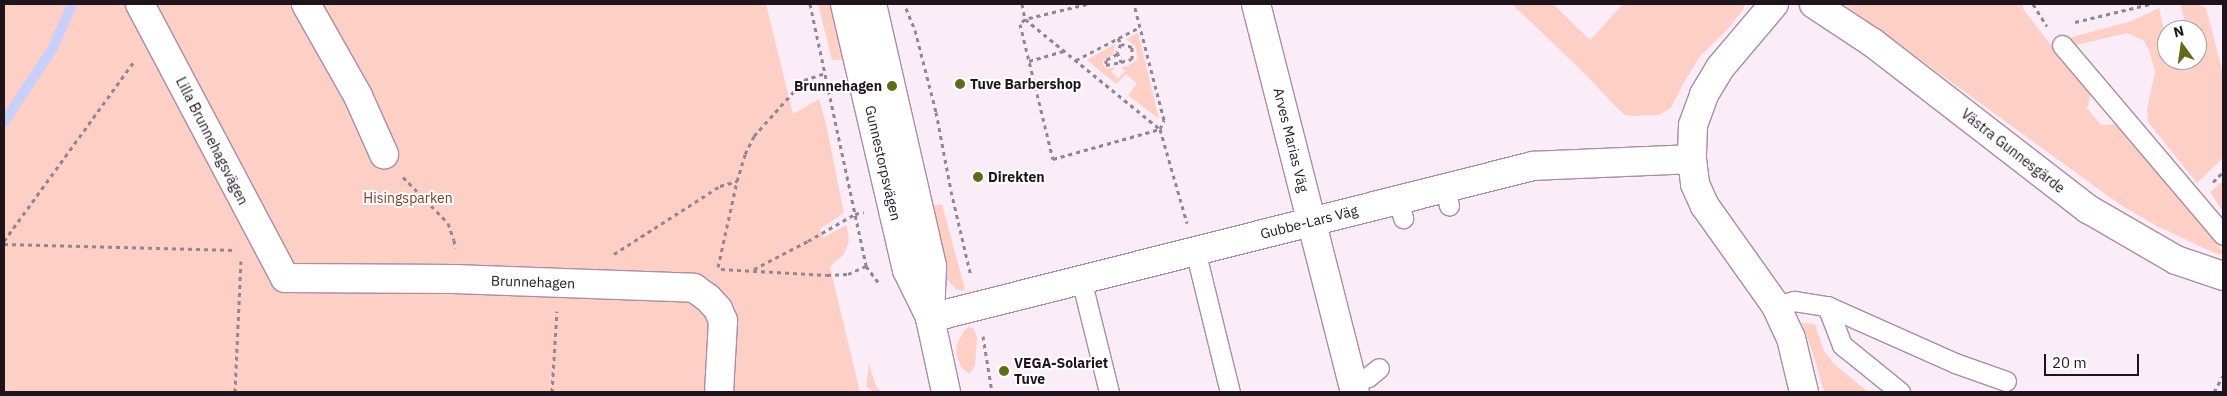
<!DOCTYPE html>
<html>
<head>
<meta charset="utf-8">
<style>
  body { margin:0 }
  #map { position:relative; width:2227px; height:396px; overflow:hidden; background:#fbedf7; font-family:"IBM Plex Sans",sans-serif }
  div>[style] { position:absolute }
  .green>* { inset:0; background:#fdcfc5 }
  .stream>* { height:10px; margin:-5px; padding:0 5px; transform-origin:5px; border-radius:5px; background:#c7cffc }
  .path>* { height:3px; margin-top:-1.5px; transform-origin:0; background:repeating-linear-gradient(90deg,#938690 0 4px,transparent 0 8px) }
  .roads { filter:drop-shadow(1px 0 #ab8ca4) drop-shadow(-1px 0 #ab8ca4) drop-shadow(0 1px #ab8ca4) drop-shadow(0 -1px #ab8ca4) }
  .service>* { height:19px; margin:-9.5px; padding:0 9.5px; transform-origin:9.5px; border-radius:9.5px; background:#fff }
  .minor>* { height:28px; margin:-14px; padding:0 14px; transform-origin:14px; border-radius:14px; background:#fff }
  .dots>* { width:14px; height:14px; translate:-50% -50%; box-sizing:border-box; border:2px solid #fff; border-radius:50% }
  span { translate:-50% -50%; white-space:nowrap; text-align:center; line-height:1.15; -webkit-text-stroke:4px #fff; paint-order:stroke }
  .poi-label { font-size:14px; color:#1f131c; font-weight:700 }
  .left { translate:0 -50%; text-align:left }
  .right { translate:-100% -50%; text-align:right }
  .street-label { font-size:14px; color:#1f131c }
  .park-label { font-size:14px; color:#86392b }
  .frame { position:absolute; inset:0; border:5px solid #1f131c; pointer-events:none }
  .north { position:absolute; left:2157px; top:20px; width:50px; height:50px; box-sizing:border-box; background:#fff; border:1px solid #a5a1a4; border-radius:50%; rotate:346deg; font-size:14px; font-weight:700; line-height:20px; text-align:center; color:#1f131c }
  .north::after { content:''; display:block; margin:auto; width:18px; height:22px; background:#5f6c15; clip-path:polygon(50% 0,100% 100%,50% 72%,0 100%) }
  .scale { position:absolute; left:2044px; top:354px; width:95px; height:22px; box-sizing:border-box; border:2px solid #1f131c; border-top:0; padding-left:6px; font-size:15px; line-height:18px; white-space:nowrap; color:#1f131c; -webkit-text-stroke:4px #fff; paint-order:stroke }
</style>
</head>
<body>
<div id="map">
  <div class="green">
    <div style="clip-path:polygon(4px 4px,766px 4px,793px 114px,819px 99px,826px 124px,844px 213px,820px 229px,823px 238px,846px 225px,848px 233px,849px 241px,844px 254px,830px 267px,860px 392px,4px 392px)"></div>
    <div style="clip-path:polygon(818px 4px,838px 4px,849px 59px,832px 60px)"></div>
    <div style="clip-path:polygon(1512px 4px,1553px 4px,1590px 40px,1623px 4px,1745px 4px,1743px 10px,1726px 31px,1700px 56px,1683px 84px,1671px 108px,1659px 115px,1633px 116px,1625px 115px,1617px 108px,1584px 73px)"></div>
    <div style="clip-path:polygon(1844px 4px,2022px 4px,2024px 10px,2053px 48px,2091px 95px,2087px 108px,2101px 125px,2118px 124px,2221px 249px,2223px 255px,2214px 253px,2157px 226px,2119px 204px)"></div>
    <div style="clip-path:polygon(evenodd,2180px 4px,2198px 4px,2206px 8px,2223px 73px,2223px 158px,2197px 183px,2148px 122px,2147px 109px,2155px 72px,2149px 50px,2143px 40px,2127px 33px,2072px 46px,2069px 41px,2072px 37px,2132px 21px,2159px 8px,2164px 30px,2186px 25px,2180px 4px,2167px 30px,2197px 30px,2197px 60px,2167px 60px,2167px 30px)"></div>
    <div style="clip-path:polygon(1138px 33px,1159px 119px,1128px 95px,1137px 84px,1126px 74px,1116px 84px,1087px 60px,1115px 44px,1113px 55px,1103px 60px,1103px 65px,1107px 69px,1116px 67px,1111px 71px,1118px 79px,1125px 71px,1121px 67px,1128px 66px,1138px 59px,1135px 46px,1126px 39px)"></div>
    <div style="clip-path:polygon(2223px 181px,2223px 212px,2210px 192px)"></div>
    <div style="clip-path:polygon(942px 204px,965px 289px,962px 291px,956px 289px,944px 276px,927px 208px)"></div>
    <div style="clip-path:polygon(1802px 323px,1815px 324px,1824px 351px,1835px 365px,1868px 392px,1824px 392px,1815px 360px)"></div>
    <div style="clip-path:polygon(969px 327px,974px 329px,977px 338px,975px 366px,969px 374px,961px 367px,956px 353px,957px 344px,964px 331px)"></div>
    <div style="clip-path:polygon(869px 364px,876px 386px,881px 392px,874px 392px,866px 386px)"></div>
  </div>
  <div class="stream">
    <div style="left:4px;top:122px;width:89px;rotate:-56.5deg"></div>
    <div style="left:53px;top:48px;width:48px;rotate:-66.6deg"></div>
  </div>
  <div class="path">
    <div style="left:810px;top:4px;width:268px;rotate:77.9deg"></div>
    <div style="left:866px;top:266px;width:20px;rotate:53deg"></div>
    <div style="left:1022px;top:4px;width:15px;rotate:79deg"></div>
    <div style="left:1025px;top:19px;width:174px;rotate:39.2deg"></div>
    <div style="left:1160px;top:129px;width:98px;rotate:74deg"></div>
    <div style="left:1087px;top:4px;width:64px;rotate:166.4deg"></div>
    <div style="left:1025px;top:19px;width:7px;rotate:135deg"></div>
    <div style="left:1020px;top:24px;width:139px;rotate:76.3deg"></div>
    <div style="left:1053px;top:159px;width:111px;rotate:-15.7deg"></div>
    <div style="left:1160px;top:129px;width:10px;rotate:-66deg"></div>
    <div style="left:1164px;top:120px;width:120px;rotate:-104.5deg"></div>
    <div style="left:2033px;top:4px;width:26px;rotate:58deg"></div>
    <div style="left:906px;top:8px;width:24px;rotate:68deg"></div>
    <div style="left:915px;top:30px;width:85px;rotate:75.6deg"></div>
    <div style="left:936px;top:112px;width:80px;rotate:79.2deg"></div>
    <div style="left:951px;top:191px;width:87px;rotate:76.8deg"></div>
    <div style="left:2075px;top:22px;width:77px;rotate:-13.5deg"></div>
    <div style="left:1118px;top:38px;width:7px;rotate:63deg"></div>
    <div style="left:1121px;top:44px;width:9px;rotate:117deg"></div>
    <div style="left:1117px;top:52px;width:11px;rotate:68deg"></div>
    <div style="left:1121px;top:62px;width:11px;rotate:-15deg"></div>
    <div style="left:1132px;top:59px;width:12px;rotate:-90deg"></div>
    <div style="left:1132px;top:47px;width:11px;rotate:-165deg"></div>
    <div style="left:1117px;top:54px;width:13px;rotate:151deg"></div>
    <div style="left:1106px;top:60px;width:5px;rotate:90deg"></div>
    <div style="left:1106px;top:65px;width:15px;rotate:-11deg"></div>
    <div style="left:1076px;top:60px;width:72px;rotate:-27.3deg"></div>
    <div style="left:1029px;top:61px;width:37px;rotate:-16deg"></div>
    <div style="left:403px;top:177px;width:64px;rotate:45.6deg"></div>
    <div style="left:448px;top:223px;width:18px;rotate:71deg"></div>
    <div style="left:454px;top:240px;width:8px;rotate:83deg"></div>
    <div style="left:2213px;top:182px;width:14px;rotate:-45deg"></div>
    <div style="left:4px;top:241px;width:223px;rotate:-54.1deg"></div>
    <div style="left:4px;top:244px;width:232px;rotate:1.5deg"></div>
    <div style="left:614px;top:254px;width:126px;rotate:-32.7deg"></div>
    <div style="left:720px;top:186px;width:18px;rotate:-16deg"></div>
    <div style="left:718px;top:267px;width:88px;rotate:-77.5deg"></div>
    <div style="left:737px;top:181px;width:28px;rotate:-73deg"></div>
    <div style="left:745px;top:154px;width:20px;rotate:-63deg"></div>
    <div style="left:754px;top:136px;width:75px;rotate:-48.2deg"></div>
    <div style="left:804px;top:80px;width:23px;rotate:-18deg"></div>
    <div style="left:721px;top:269px;width:106px;rotate:3.2deg"></div>
    <div style="left:827px;top:275px;width:21px;rotate:-3deg"></div>
    <div style="left:848px;top:274px;width:20px;rotate:-24deg"></div>
    <div style="left:754px;top:269px;width:61px;rotate:-27.4deg"></div>
    <div style="left:808px;top:241px;width:54px;rotate:-29.9deg"></div>
    <div style="left:855px;top:214px;width:9px;rotate:-13deg"></div>
    <div style="left:983px;top:336px;width:57px;rotate:80.9deg"></div>
    <div style="left:235px;top:392px;width:131px;rotate:-87.4deg"></div>
    <div style="left:552px;top:392px;width:81px;rotate:-86.5deg"></div>
    <div style="left:2214px;top:392px;width:18px;rotate:-61deg"></div>
  </div>
  <div class="roads">
    <div class="service">
      <div style="left:2062px;top:45px;width:249px;rotate:49.7deg"></div>
      <div style="left:1445px;top:188px;width:18px;rotate:77deg"></div>
      <div style="left:1398px;top:200px;width:19px;rotate:74deg"></div>
      <div style="left:1195px;top:250px;width:146px;rotate:76.2deg"></div>
      <div style="left:1081px;top:279px;width:116px;rotate:76.1deg"></div>
      <div style="left:1776px;top:306px;width:19px;rotate:-16deg"></div>
      <div style="left:1794px;top:301px;width:33px;rotate:9deg"></div>
      <div style="left:1827px;top:306px;width:140px;rotate:24deg"></div>
      <div style="left:1955px;top:363px;width:54px;rotate:19.4deg"></div>
      <div style="left:1827px;top:306px;width:42px;rotate:69deg"></div>
      <div style="left:1842px;top:345px;width:75px;rotate:39deg"></div>
      <div style="left:1353px;top:382px;width:16px;rotate:-18deg"></div>
      <div style="left:1368px;top:377px;width:14px;rotate:-39deg"></div>
    </div>
    <div class="minor">
      <div style="left:140px;top:4px;width:310px;rotate:62.1deg"></div>
      <div style="left:285px;top:278px;width:169px;rotate:0.3deg"></div>
      <div style="left:454px;top:279px;width:240px;rotate:2.1deg"></div>
      <div style="left:694px;top:288px;width:17px;rotate:36deg"></div>
      <div style="left:708px;top:298px;width:15px;rotate:48deg"></div>
      <div style="left:718px;top:309px;width:13px;rotate:67deg"></div>
      <div style="left:723px;top:321px;width:71px;rotate:93.2deg"></div>
      <div style="left:306px;top:4px;width:106px;rotate:60.5deg"></div>
      <div style="left:358px;top:96px;width:64px;rotate:65.9deg"></div>
      <div style="left:845px;top:4px;width:273px;rotate:76.9deg"></div>
      <div style="left:907px;top:270px;width:50px;rotate:63.9deg"></div>
      <div style="left:872px;top:4px;width:269px;rotate:77.1deg"></div>
      <div style="left:932px;top:266px;width:52px;rotate:92.2deg"></div>
      <div style="left:930px;top:318px;width:76px;rotate:77.8deg"></div>
      <div style="left:1256px;top:4px;width:400px;rotate:75.7deg"></div>
      <div style="left:1774px;top:4px;width:84px;rotate:130.2deg"></div>
      <div style="left:1720px;top:68px;width:31px;rotate:121deg"></div>
      <div style="left:1704px;top:95px;width:32px;rotate:110deg"></div>
      <div style="left:1693px;top:125px;width:34px;rotate:92deg"></div>
      <div style="left:1692px;top:159px;width:25px;rotate:83deg"></div>
      <div style="left:1695px;top:184px;width:24px;rotate:66deg"></div>
      <div style="left:1705px;top:206px;width:123px;rotate:54.6deg"></div>
      <div style="left:1776px;top:306px;width:35px;rotate:65deg"></div>
      <div style="left:1791px;top:338px;width:56px;rotate:76.5deg"></div>
      <div style="left:1814px;top:4px;width:71px;rotate:33.5deg"></div>
      <div style="left:1873px;top:43px;width:272px;rotate:37.7deg"></div>
      <div style="left:2088px;top:209px;width:102px;rotate:30.1deg"></div>
      <div style="left:2176px;top:260px;width:50px;rotate:18.8deg"></div>
      <div style="left:930px;top:318px;width:622px;rotate:-14.15deg"></div>
      <div style="left:1533px;top:166px;width:159px;rotate:-2.5deg"></div>
    </div>
  </div>
  <div class="dots">
    <div style="left:960px;top:84px;background:#5f6c15"></div>
    <div style="left:892px;top:86px;background:#5f6c15"></div>
    <div style="left:978px;top:177px;background:#5f6c15"></div>
    <div style="left:1004px;top:371px;background:#5f6c15"></div>
  </div>
  <div class="poi-label">
    <span class="left" style="left:970px;top:84px">Tuve Barbershop</span>
    <span class="right" style="left:882px;top:86px">Brunnehagen</span>
    <span class="left" style="left:988px;top:177px">Direkten</span>
    <span class="left" style="left:1014px;top:371px">VEGA-Solariet<br>Tuve</span>
  </div>
  <div class="street-label">
    <span style="left:1291px;top:140px;rotate:76deg">Arves Marias Väg</span>
    <span style="left:212px;top:141px;rotate:63deg">Lilla Brunnehagsvägen</span>
    <span style="left:2013px;top:151px;rotate:38deg">Västra Gunnesgärde</span>
    <span style="left:883px;top:163px;rotate:77deg">Gunnestorpsvägen</span>
    <span style="left:1309px;top:222px;rotate:-14deg">Gubbe-Lars Väg</span>
    <span style="left:533px;top:282px;rotate:2deg">Brunnehagen</span>
  </div>
  <div class="park-label">
    <span style="left:408px;top:198px">Hisingsparken</span>
  </div>
  <div class="frame"></div>
  <div class="north">N</div>
  <div class="scale">20 m</div>
</div>
</body>
</html>
